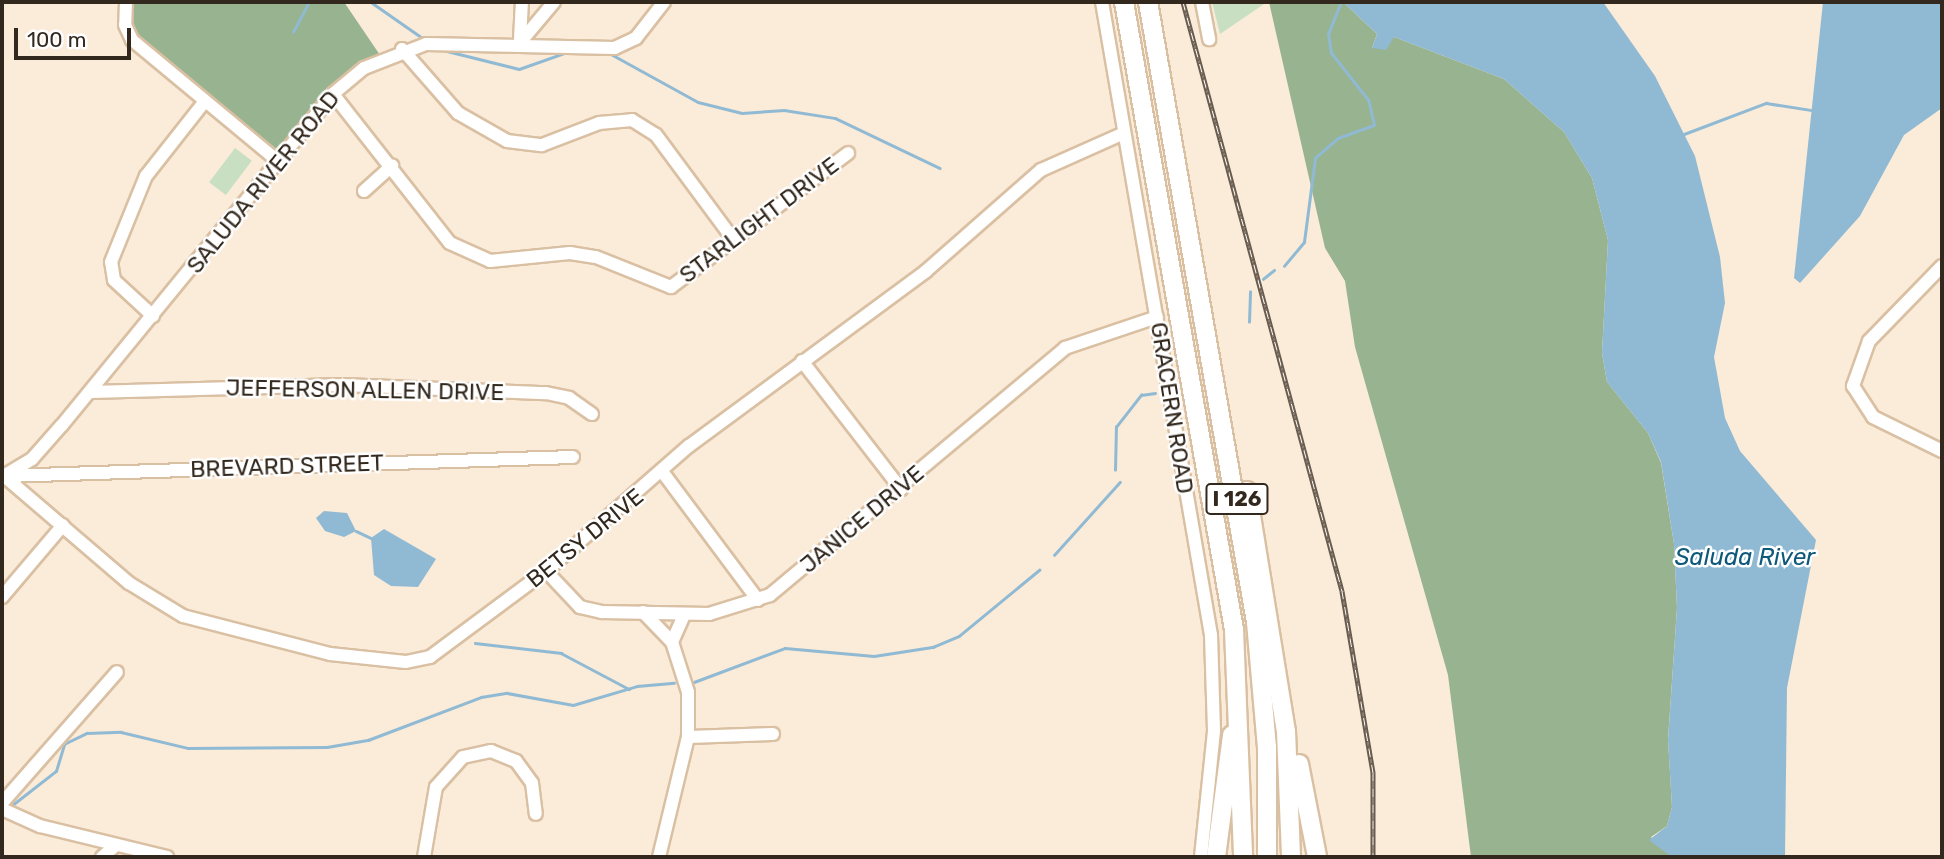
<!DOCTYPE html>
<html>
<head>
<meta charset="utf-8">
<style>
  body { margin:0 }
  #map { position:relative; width:1944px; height:859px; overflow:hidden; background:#fbebd9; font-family:Rubik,sans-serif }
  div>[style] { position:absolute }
  .green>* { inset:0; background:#c8dfc2; transform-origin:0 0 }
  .forest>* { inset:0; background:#98b390 }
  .water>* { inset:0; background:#90bad3 }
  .stream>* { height:2.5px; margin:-1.25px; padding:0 1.25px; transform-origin:1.25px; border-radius:1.25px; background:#90bad3 }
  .roads { filter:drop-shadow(2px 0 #dac0a3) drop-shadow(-2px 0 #dac0a3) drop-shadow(0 2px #dac0a3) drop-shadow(0 -2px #dac0a3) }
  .minor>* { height:12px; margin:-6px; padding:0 6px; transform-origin:6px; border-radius:6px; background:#fff }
  .highway>* { height:18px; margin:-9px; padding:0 9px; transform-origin:9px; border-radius:9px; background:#fff }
  .rail>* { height:5px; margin-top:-2.5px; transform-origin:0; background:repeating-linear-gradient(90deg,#fff 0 8px,#675c4f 0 16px); box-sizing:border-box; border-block:2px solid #675c4f }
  span { translate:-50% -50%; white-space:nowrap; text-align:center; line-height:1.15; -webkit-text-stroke:5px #fff; paint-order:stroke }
  .shield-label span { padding:2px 5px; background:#fff; border:2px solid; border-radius:5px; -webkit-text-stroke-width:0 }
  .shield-label { font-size:21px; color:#32281d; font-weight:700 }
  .street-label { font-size:23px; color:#32281d }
  .water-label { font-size:24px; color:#0e597b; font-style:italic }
  .frame { position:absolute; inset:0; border:4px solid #32281d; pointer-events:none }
  .scale { position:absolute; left:14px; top:28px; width:117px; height:32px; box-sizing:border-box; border:4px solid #32281d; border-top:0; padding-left:9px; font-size:21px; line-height:24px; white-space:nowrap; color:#32281d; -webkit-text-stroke:5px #fff; paint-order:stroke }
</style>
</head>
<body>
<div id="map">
  <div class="green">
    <div style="clip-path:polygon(1212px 2px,1267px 2px,1220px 34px)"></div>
    <div style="left:235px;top:148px;width:21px;height:43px;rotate:37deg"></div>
  </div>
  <div class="forest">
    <div style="clip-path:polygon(125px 2px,344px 2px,382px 58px,364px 68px,279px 162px,132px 40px)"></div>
    <div style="clip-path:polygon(1269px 2px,1343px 2px,1377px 34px,1372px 48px,1394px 37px,1504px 79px,1564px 132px,1592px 178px,1608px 240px,1602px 353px,1607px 382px,1648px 433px,1661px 463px,1674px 544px,1677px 608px,1668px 739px,1672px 807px,1667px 826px,1651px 837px,1672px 857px,1471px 857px,1448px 675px,1355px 347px,1345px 281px,1325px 248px)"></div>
  </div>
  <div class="water">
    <div style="clip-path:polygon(1343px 2px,1603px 2px,1655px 76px,1695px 156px,1720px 257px,1725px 303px,1714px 357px,1725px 418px,1740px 451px,1816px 540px,1787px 688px,1785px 857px,1672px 857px,1649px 840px,1667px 826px,1672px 807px,1668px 740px,1677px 608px,1674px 544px,1661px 462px,1648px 433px,1607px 382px,1602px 353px,1608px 240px,1592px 178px,1564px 132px,1504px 79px,1394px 37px,1386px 50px,1372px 48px,1377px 34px)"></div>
    <div style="clip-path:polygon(1823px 2px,1942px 2px,1942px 108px,1904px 135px,1860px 216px,1800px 283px,1794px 278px)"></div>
    <div style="clip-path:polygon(324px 511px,347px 513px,356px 531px,344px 537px,325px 531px,316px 518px)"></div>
    <div style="clip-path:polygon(384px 529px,436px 559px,418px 587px,391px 586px,374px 575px,371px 538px)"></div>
  </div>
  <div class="stream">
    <div style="left:371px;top:2px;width:65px;rotate:34.9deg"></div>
    <div style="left:293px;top:32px;width:34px;rotate:-62deg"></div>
    <div style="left:443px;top:50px;width:78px;rotate:14deg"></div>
    <div style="left:519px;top:69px;width:51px;rotate:-19.5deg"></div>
    <div style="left:611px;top:54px;width:99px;rotate:28.9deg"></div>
    <div style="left:698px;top:102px;width:45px;rotate:14deg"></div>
    <div style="left:742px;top:113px;width:42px;rotate:-4.1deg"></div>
    <div style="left:784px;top:110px;width:52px;rotate:8.9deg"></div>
    <div style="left:835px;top:118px;width:116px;rotate:25.5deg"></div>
    <div style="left:1684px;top:134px;width:88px;rotate:-20.7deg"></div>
    <div style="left:1766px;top:103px;width:46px;rotate:8.8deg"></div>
    <div style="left:1284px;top:266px;width:31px;rotate:-50deg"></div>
    <div style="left:1304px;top:242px;width:85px;rotate:-82.5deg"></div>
    <div style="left:1315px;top:158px;width:30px;rotate:-41deg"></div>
    <div style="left:1338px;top:138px;width:38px;rotate:-20deg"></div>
    <div style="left:1374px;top:125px;width:26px;rotate:-103deg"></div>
    <div style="left:1368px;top:100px;width:60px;rotate:-128.2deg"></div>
    <div style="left:1331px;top:53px;width:19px;rotate:-99deg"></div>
    <div style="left:1328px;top:34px;width:35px;rotate:-68deg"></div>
    <div style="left:1263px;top:279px;width:14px;rotate:-39deg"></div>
    <div style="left:1249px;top:322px;width:30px;rotate:-88deg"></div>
    <div style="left:1115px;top:470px;width:43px;rotate:-88.7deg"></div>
    <div style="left:1116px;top:427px;width:41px;rotate:-52deg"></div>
    <div style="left:1141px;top:395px;width:14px;rotate:-8deg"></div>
    <div style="left:356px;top:531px;width:17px;rotate:25deg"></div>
    <div style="left:1054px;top:555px;width:98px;rotate:-47.9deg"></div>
    <div style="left:475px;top:643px;width:87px;rotate:6.6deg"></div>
    <div style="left:561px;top:653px;width:77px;rotate:27.9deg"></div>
    <div style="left:694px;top:682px;width:97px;rotate:-20.5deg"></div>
    <div style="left:785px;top:648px;width:89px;rotate:5.1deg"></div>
    <div style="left:874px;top:656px;width:60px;rotate:-8.7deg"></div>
    <div style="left:933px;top:647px;width:28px;rotate:-23deg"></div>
    <div style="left:959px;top:636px;width:104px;rotate:-39.5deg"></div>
    <div style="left:11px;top:806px;width:57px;rotate:-37.9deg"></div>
    <div style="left:56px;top:771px;width:28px;rotate:-73deg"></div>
    <div style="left:64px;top:744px;width:25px;rotate:-26deg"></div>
    <div style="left:87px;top:733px;width:34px;rotate:-2deg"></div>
    <div style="left:121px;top:732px;width:69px;rotate:13.4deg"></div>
    <div style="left:188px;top:748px;width:139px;rotate:-0.4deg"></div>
    <div style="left:327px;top:747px;width:42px;rotate:-9.7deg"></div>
    <div style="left:368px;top:740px;width:121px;rotate:-20.8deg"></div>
    <div style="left:481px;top:697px;width:26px;rotate:-9deg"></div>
    <div style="left:507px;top:693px;width:67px;rotate:10.3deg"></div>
    <div style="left:573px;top:705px;width:67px;rotate:-16.5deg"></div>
    <div style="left:637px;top:686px;width:37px;rotate:-5deg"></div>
  </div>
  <div class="roads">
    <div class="minor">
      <div style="left:126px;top:2px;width:23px;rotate:92deg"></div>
      <div style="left:125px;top:25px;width:17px;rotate:65deg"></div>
      <div style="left:132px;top:40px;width:191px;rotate:39.7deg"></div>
      <div style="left:664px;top:2px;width:46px;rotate:127.9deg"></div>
      <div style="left:636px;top:38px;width:23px;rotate:155deg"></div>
      <div style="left:615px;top:48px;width:189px;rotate:-178.8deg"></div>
      <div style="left:426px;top:44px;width:66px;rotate:158.8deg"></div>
      <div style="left:364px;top:68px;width:40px;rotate:140deg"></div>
      <div style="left:333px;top:94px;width:429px;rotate:129.3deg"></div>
      <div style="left:61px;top:426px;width:44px;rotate:131.3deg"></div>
      <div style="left:32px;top:459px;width:33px;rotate:149deg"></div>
      <div style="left:4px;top:476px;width:165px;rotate:40.6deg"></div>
      <div style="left:129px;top:583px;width:63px;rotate:31.4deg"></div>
      <div style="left:183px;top:616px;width:152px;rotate:14.5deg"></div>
      <div style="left:330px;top:654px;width:76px;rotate:6deg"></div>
      <div style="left:406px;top:662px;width:25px;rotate:-12deg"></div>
      <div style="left:430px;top:657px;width:144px;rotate:-36.6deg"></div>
      <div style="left:546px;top:571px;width:190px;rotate:-41.2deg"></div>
      <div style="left:689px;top:446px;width:295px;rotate:-36.4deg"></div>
      <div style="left:926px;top:271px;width:153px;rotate:-41.3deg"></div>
      <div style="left:1041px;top:170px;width:89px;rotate:-24deg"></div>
      <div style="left:1102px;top:2px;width:642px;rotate:80.23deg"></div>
      <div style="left:1211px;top:635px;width:96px;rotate:88.2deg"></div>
      <div style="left:1214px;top:731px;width:127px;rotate:95.9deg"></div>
      <div style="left:1202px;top:2px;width:38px;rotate:79deg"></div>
      <div style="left:520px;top:39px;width:37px;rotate:-87deg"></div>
      <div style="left:518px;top:45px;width:56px;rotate:-50.1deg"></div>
      <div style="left:402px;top:49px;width:85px;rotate:48.8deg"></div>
      <div style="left:458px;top:113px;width:56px;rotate:29.7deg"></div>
      <div style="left:507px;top:141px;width:35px;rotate:7deg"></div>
      <div style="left:542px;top:145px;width:61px;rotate:-21.1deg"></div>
      <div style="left:599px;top:123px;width:33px;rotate:-5deg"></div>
      <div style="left:632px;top:120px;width:28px;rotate:32deg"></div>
      <div style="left:656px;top:135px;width:129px;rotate:53.5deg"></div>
      <div style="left:333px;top:94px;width:189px;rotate:51.9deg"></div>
      <div style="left:450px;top:243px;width:44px;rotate:24.2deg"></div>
      <div style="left:490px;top:261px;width:80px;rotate:-5.7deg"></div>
      <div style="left:570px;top:253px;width:26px;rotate:9deg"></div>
      <div style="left:596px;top:257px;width:81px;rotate:21.8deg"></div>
      <div style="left:671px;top:287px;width:222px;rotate:-37.1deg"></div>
      <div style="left:364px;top:191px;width:38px;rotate:-42deg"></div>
      <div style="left:1942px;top:266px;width:105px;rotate:134.2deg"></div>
      <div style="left:1869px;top:341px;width:48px;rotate:109.6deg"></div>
      <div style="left:1853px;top:386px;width:37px;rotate:57deg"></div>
      <div style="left:1873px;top:417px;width:77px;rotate:26.2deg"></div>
      <div style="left:153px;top:316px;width:53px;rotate:-137.3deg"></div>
      <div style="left:114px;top:280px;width:18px;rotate:-99deg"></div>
      <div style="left:111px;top:262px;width:93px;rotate:-67.9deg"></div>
      <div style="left:146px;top:176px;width:95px;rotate:-51.8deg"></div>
      <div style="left:802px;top:361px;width:162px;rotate:52.3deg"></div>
      <div style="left:91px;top:392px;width:252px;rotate:-1.6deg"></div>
      <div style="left:343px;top:385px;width:203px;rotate:2.3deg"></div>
      <div style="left:546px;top:393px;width:24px;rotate:12deg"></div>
      <div style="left:569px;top:398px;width:28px;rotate:35deg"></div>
      <div style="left:664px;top:474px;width:157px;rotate:53.3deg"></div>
      <div style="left:6px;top:476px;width:567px;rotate:-1.92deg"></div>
      <div style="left:546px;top:571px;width:50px;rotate:46.6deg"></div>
      <div style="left:580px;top:607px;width:23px;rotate:13deg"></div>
      <div style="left:602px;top:612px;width:107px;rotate:1.1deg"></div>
      <div style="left:709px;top:614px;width:64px;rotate:-17.3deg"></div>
      <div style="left:770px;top:595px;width:385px;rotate:-39.9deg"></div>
      <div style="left:1065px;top:348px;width:97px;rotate:-18.6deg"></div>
      <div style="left:2px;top:597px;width:94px;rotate:-49.7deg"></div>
      <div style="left:643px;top:612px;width:42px;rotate:46deg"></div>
      <div style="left:672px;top:642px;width:52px;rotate:72.3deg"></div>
      <div style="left:688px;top:692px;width:45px;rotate:90deg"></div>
      <div style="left:688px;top:737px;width:123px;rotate:103.6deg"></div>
      <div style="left:672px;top:642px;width:30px;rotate:-66deg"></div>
      <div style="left:688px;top:737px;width:85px;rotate:-2deg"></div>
      <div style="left:2px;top:803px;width:174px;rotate:-48.7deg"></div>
      <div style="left:2px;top:809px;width:42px;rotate:24.1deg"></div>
      <div style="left:40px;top:826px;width:131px;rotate:13.7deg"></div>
      <div style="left:102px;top:857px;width:16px;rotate:-40deg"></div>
      <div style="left:424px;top:857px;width:71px;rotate:-80.3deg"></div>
      <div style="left:436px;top:787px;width:40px;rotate:-48deg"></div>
      <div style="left:463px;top:757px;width:29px;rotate:-12deg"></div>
      <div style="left:491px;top:751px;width:27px;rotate:22deg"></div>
      <div style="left:516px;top:761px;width:27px;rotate:54deg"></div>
      <div style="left:532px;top:783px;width:31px;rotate:83deg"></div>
    </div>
    <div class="highway">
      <div style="left:1124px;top:2px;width:638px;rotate:80.06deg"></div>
      <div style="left:1234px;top:630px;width:227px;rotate:87.7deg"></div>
      <div style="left:1148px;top:2px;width:629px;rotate:80.12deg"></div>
      <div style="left:1256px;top:622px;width:125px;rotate:85deg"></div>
      <div style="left:1267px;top:747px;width:110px;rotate:90deg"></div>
      <div style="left:1247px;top:491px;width:243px;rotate:80.8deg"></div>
      <div style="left:1286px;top:731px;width:126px;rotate:87.7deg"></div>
      <div style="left:1299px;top:764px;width:95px;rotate:79deg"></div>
      <div style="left:1216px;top:857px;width:123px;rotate:-82.5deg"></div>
    </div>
  </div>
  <div class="rail">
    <div style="left:1183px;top:2px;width:610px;rotate:74.89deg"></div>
    <div style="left:1342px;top:591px;width:185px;rotate:80.3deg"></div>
    <div style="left:1373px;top:773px;width:84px;rotate:90deg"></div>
  </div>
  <div class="shield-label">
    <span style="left:1237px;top:499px">I 126</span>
  </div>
  <div class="street-label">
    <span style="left:263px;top:182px;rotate:-51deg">SALUDA RIVER ROAD</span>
    <span style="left:759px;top:220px;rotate:-37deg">STARLIGHT DRIVE</span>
    <span style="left:365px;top:390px;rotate:1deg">JEFFERSON ALLEN DRIVE</span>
    <span style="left:1172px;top:408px;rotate:81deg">GRACERN ROAD</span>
    <span style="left:287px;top:466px;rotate:-2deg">BREVARD STREET</span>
    <span style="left:862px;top:519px;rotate:-40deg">JANICE DRIVE</span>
    <span style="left:585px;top:538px;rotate:-39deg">BETSY DRIVE</span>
  </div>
  <div class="water-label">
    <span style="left:1745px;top:558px">Saluda River</span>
  </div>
  <div class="frame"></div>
  <div class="scale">100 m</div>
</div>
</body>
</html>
